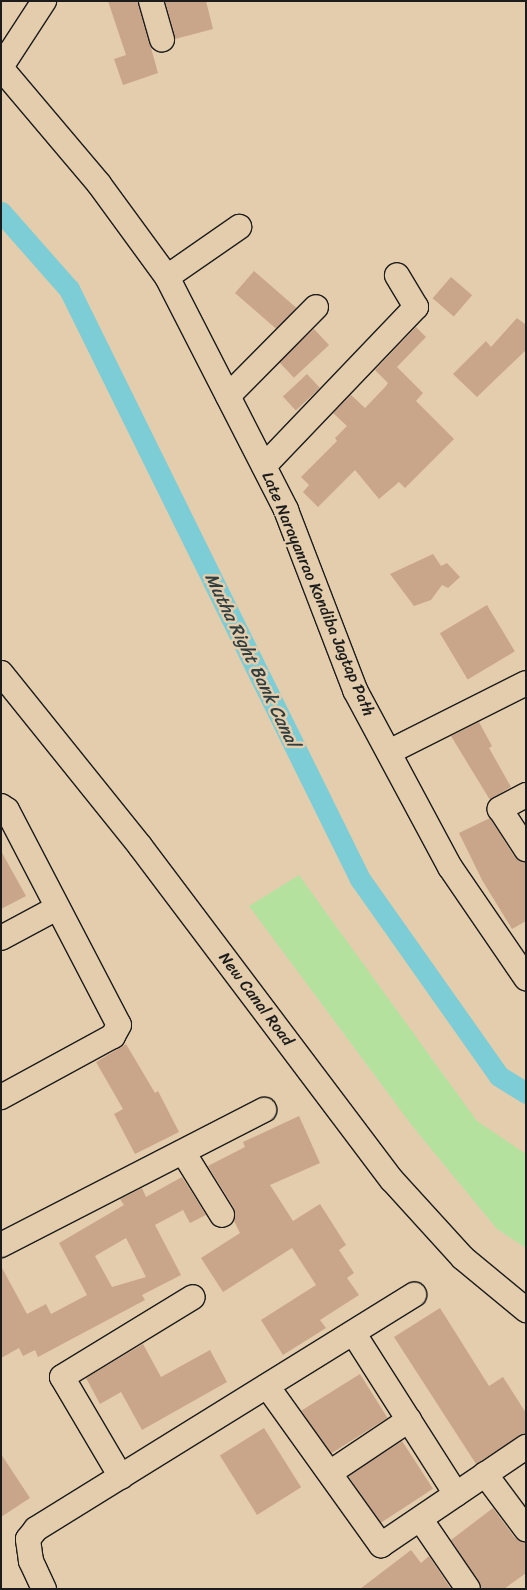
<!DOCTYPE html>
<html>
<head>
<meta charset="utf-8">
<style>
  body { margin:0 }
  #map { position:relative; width:527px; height:1590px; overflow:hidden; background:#e4cdad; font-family:Sriracha,sans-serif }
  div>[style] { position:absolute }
  .green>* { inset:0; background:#b5e19f }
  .canal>* { height:21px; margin:-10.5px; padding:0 10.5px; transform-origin:10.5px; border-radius:10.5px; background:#7ccdd5 }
  .building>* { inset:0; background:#c9a58a; transform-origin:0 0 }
  .roads { filter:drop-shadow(1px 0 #1c1c1c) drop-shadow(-1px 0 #1c1c1c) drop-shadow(0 1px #1c1c1c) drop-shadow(0 -1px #1c1c1c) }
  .minor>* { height:24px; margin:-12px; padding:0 12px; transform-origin:12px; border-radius:12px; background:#e4cdad }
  span { translate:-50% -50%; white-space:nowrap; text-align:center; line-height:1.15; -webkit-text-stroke:5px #e4cdad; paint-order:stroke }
  .street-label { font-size:16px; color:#1c1c1c }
  .water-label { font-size:18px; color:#2f3f41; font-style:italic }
  .frame { position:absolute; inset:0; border:2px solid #1c1c1c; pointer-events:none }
</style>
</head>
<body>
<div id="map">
  <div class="green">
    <div style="clip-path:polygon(299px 875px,477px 1121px,526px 1154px,526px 1248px,497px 1229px,413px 1127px,249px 906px)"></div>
  </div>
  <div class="canal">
    <div style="left:1px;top:212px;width:103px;rotate:48.6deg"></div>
    <div style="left:69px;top:289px;width:658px;rotate:63.75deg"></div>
    <div style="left:360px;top:879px;width:241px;rotate:54.8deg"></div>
    <div style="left:499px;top:1076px;width:32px;rotate:32deg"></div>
  </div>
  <div class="building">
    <div style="clip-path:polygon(108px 1px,138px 1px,158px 73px,123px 85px,114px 59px,126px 55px)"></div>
    <div style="clip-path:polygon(165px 1px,206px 1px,213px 29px,175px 39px)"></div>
    <div style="left:254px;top:271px;width:56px;height:29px;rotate:41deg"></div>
    <div style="left:451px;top:277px;width:28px;height:28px;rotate:41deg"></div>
    <div style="clip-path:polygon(517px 318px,526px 325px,526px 350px,477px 397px,453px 374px,486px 341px,491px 347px)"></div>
    <div style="clip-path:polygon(416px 327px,426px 337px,397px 367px,423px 393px,416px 401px,454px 439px,405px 488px,399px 482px,379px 499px,355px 470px,318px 507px,303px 492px,309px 485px,301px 477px,337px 441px,335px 438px,347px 426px,333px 413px,351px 395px,365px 408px,386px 386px,388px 383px,375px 370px)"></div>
    <div style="left:314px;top:329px;width:22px;height:48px;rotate:47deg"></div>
    <div style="left:307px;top:374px;width:19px;height:33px;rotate:47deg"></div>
    <div style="clip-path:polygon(433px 554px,441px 566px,447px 563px,460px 577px,448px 588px,442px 585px,431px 600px,414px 606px,390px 574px)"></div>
    <div style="left:487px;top:605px;width:54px;height:55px;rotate:59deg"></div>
    <div style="clip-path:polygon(479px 722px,492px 746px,489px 748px,511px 787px,490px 800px,451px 736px)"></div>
    <div style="clip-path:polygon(490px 818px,514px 856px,526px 863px,526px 921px,512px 929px,482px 880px,459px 833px)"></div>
    <div style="clip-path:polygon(1px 851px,26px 896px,1px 909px)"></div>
    <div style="clip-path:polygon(126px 1044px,155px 1093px,158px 1091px,179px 1132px,135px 1154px,114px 1114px,123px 1109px,96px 1062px)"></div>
    <div style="clip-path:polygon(299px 1116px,320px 1163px,270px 1185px,293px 1221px,320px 1204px,346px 1245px,339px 1250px,354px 1273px,347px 1278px,359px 1295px,320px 1320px,326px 1328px,283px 1355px,261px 1320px,316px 1285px,292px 1248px,223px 1292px,201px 1258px,240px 1233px,234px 1221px,234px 1208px,208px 1166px,245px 1147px,243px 1142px)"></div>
    <div style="clip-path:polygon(evenodd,182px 1177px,206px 1215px,190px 1223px,183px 1210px,155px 1225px,181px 1275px,142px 1295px,145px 1300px,38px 1357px,35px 1350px,23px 1356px,19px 1348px,1px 1358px,1px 1266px,27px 1314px,46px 1304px,51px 1314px,87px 1295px,59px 1243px,124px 1205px,120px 1199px,142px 1188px,146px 1197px,182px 1177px,126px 1238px,146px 1277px,112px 1287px,95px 1256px,126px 1238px)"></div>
    <div style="clip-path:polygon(440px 1308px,489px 1386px,503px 1377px,526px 1413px,526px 1433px,476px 1464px,394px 1337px)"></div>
    <div style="clip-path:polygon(143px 1344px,161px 1377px,210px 1350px,227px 1382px,142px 1430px,121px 1392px,100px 1404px,86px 1378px)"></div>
    <div style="left:360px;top:1374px;width:52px;height:69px;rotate:58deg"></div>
    <div style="left:264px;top:1428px;width:70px;height:52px;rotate:58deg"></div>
    <div style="left:402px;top:1441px;width:57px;height:64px;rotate:57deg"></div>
    <div style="clip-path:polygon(1px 1454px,30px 1498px,1px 1517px)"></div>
    <div style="clip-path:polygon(493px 1508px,515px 1538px,526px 1542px,526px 1573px,504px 1589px,482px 1589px,451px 1540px)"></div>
    <div style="clip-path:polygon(411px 1550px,421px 1563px,429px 1556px,451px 1589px,360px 1589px)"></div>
  </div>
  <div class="roads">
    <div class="minor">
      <div style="left:151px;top:1px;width:40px;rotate:74deg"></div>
      <div style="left:1px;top:67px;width:79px;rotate:-56.9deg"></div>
      <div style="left:1px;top:68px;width:152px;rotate:49.8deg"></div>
      <div style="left:99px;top:184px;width:115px;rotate:53.8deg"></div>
      <div style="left:167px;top:277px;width:262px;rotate:62.9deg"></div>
      <div style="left:286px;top:510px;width:193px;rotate:69deg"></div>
      <div style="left:355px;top:690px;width:201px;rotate:61.8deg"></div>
      <div style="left:450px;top:867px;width:135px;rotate:55.6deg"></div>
      <div style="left:167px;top:277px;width:88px;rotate:-34.8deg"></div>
      <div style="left:228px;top:396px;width:125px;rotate:-45.3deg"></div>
      <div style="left:264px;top:466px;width:220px;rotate:-46.3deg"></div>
      <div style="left:416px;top:307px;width:37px;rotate:-121deg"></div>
      <div style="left:1px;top:673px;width:222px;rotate:51.2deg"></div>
      <div style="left:140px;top:846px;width:418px;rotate:53deg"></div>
      <div style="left:392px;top:1180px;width:105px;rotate:47.7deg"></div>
      <div style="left:463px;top:1258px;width:82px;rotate:39.5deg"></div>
      <div style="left:389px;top:752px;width:153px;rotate:-26.7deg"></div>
      <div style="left:526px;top:795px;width:30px;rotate:152deg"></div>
      <div style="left:500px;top:809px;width:48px;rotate:57deg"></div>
      <div style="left:1px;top:806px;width:7px;rotate:34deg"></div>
      <div style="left:7px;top:810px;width:242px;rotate:62.5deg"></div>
      <div style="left:119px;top:1025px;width:13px;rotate:119deg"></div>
      <div style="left:113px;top:1036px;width:128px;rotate:151.4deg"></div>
      <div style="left:1px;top:938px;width:64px;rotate:-28.2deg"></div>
      <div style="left:183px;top:1152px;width:74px;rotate:58.2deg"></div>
      <div style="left:1px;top:1245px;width:296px;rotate:-27.2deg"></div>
      <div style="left:354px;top:1334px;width:190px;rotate:57.5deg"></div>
      <div style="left:267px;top:1386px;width:196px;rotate:54.4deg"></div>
      <div style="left:381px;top:1545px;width:175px;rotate:-34.1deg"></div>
      <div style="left:331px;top:1472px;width:94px;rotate:-33.7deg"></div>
      <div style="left:485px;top:1474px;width:69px;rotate:53.3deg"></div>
      <div style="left:121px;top:1477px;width:116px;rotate:-120.5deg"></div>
      <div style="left:62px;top:1377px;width:153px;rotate:-31.4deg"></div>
      <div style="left:421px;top:1520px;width:83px;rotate:55.7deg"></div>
      <div style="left:44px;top:1589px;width:31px;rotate:-115deg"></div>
      <div style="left:31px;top:1561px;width:22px;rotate:-98deg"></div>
      <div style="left:28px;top:1539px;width:13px;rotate:-51deg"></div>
      <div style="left:36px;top:1529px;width:445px;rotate:-31.8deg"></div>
    </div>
  </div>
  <div class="street-label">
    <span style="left:318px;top:594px;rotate:67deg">Late Narayanrao Kondiba Jagtap Path</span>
    <span style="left:256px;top:999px;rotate:53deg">New Canal Road</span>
  </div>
  <div class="water-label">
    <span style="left:252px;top:660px;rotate:64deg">Mutha Right Bank Canal</span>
  </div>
  <div class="frame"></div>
</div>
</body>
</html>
